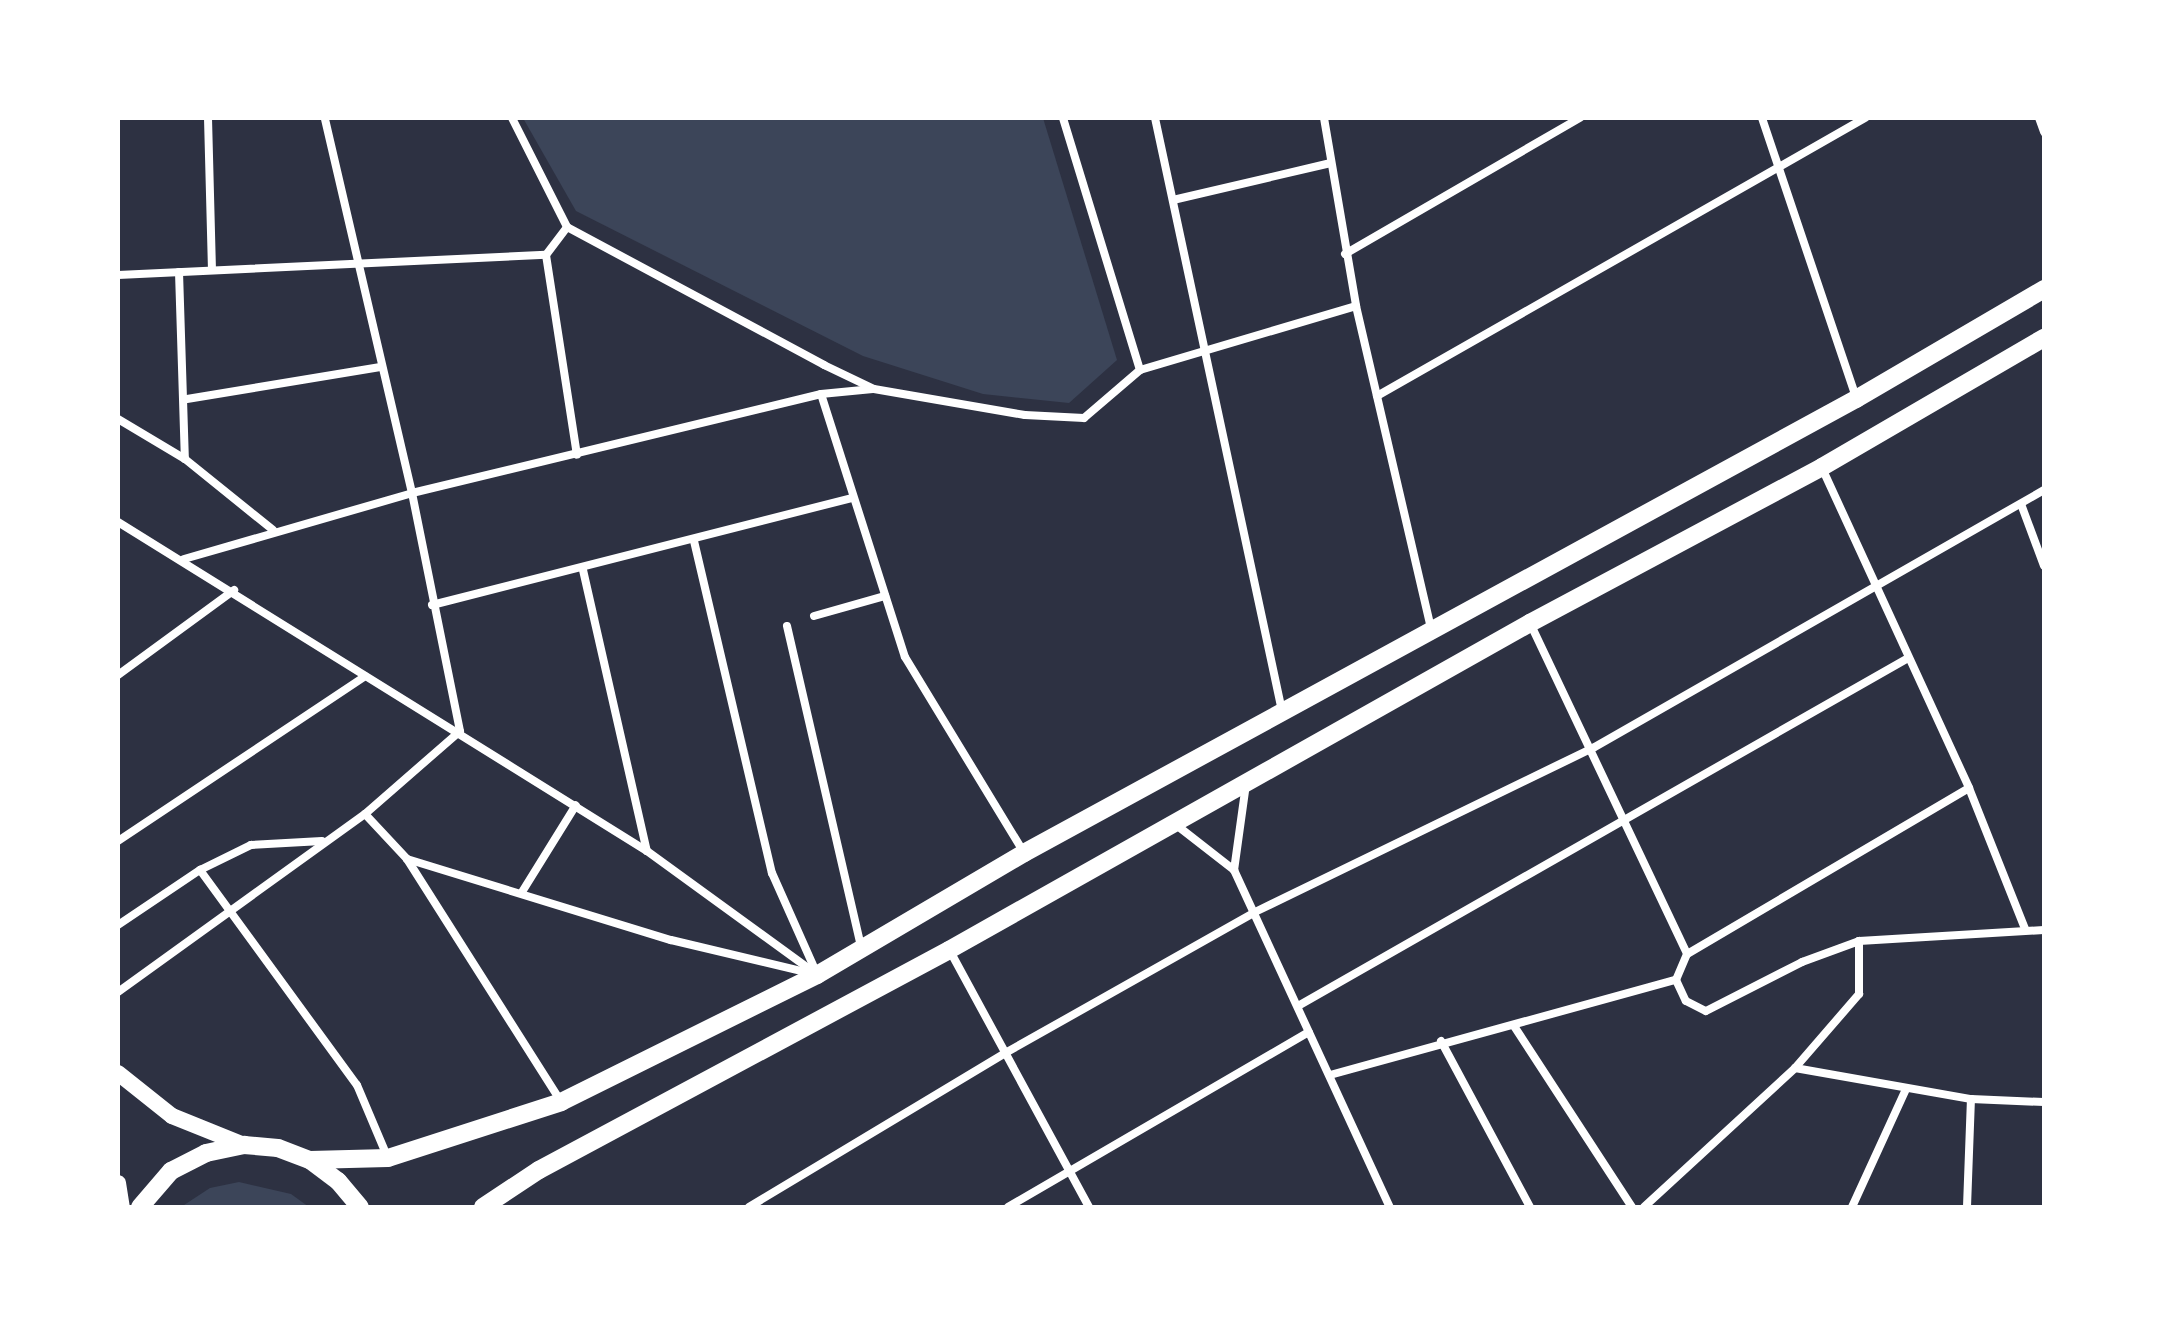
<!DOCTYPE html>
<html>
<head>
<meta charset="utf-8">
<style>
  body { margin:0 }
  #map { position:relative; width:2162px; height:1325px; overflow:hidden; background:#2d3142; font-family:"Alegreya Sans",sans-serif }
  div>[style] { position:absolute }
  .green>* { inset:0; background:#3c4559 }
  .minor>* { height:8px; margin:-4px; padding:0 4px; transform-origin:4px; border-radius:4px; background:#fff }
  .secondary>* { height:16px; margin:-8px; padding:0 8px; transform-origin:8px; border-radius:8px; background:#fff }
  .primary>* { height:18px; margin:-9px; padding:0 9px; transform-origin:9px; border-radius:9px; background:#fff }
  span { translate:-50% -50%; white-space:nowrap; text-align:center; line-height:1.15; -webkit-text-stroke:6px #fff; paint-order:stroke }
  .frame { position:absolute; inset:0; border:120px solid #fff; pointer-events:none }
</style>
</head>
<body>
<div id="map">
  <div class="green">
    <div style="clip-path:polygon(523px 118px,1043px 118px,1117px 360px,1069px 403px,983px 394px,863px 356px,576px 211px)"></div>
    <div style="clip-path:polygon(239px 1182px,291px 1194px,309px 1207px,181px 1207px,210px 1188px)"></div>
  </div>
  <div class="minor">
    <div style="left:208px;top:118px;width:152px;rotate:88.5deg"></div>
    <div style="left:512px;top:118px;width:122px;rotate:63.2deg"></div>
    <div style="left:567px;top:227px;width:292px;rotate:28.2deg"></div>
    <div style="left:824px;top:365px;width:55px;rotate:25.6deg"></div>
    <div style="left:874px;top:389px;width:153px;rotate:9.8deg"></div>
    <div style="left:1025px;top:415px;width:59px;rotate:2.9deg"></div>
    <div style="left:1084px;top:418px;width:74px;rotate:-40.6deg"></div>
    <div style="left:1140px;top:370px;width:264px;rotate:-107deg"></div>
    <div style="left:1155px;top:118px;width:606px;rotate:77.91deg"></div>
    <div style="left:1324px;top:118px;width:191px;rotate:80.3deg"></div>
    <div style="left:1356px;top:306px;width:331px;rotate:76.9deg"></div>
    <div style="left:1762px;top:118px;width:295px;rotate:71.4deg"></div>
    <div style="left:2039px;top:118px;width:15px;rotate:70deg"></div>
    <div style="left:1173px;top:200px;width:162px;rotate:-13.2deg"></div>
    <div style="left:1345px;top:254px;width:272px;rotate:-30.1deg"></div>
    <div style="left:546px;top:255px;width:202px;rotate:81.2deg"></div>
    <div style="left:179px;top:272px;width:187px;rotate:88.2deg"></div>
    <div style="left:118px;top:275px;width:428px;rotate:-2.7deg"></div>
    <div style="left:546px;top:255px;width:35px;rotate:-53deg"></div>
    <div style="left:1140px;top:370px;width:225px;rotate:-16.5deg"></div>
    <div style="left:821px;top:394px;width:276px;rotate:72.3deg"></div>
    <div style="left:905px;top:657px;width:229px;rotate:58.7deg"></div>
    <div style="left:1377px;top:396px;width:562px;rotate:-29.67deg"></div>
    <div style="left:187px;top:399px;width:196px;rotate:-9.4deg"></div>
    <div style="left:118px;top:419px;width:78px;rotate:30.8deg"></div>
    <div style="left:185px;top:459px;width:113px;rotate:38.9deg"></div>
    <div style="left:1822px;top:468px;width:352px;rotate:65.3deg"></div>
    <div style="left:1969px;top:788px;width:152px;rotate:68.3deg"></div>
    <div style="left:2021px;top:504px;width:66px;rotate:69.6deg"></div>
    <div style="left:118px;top:522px;width:623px;rotate:31.88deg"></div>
    <div style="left:647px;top:851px;width:208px;rotate:36deg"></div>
    <div style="left:694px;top:541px;width:341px;rotate:76.8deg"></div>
    <div style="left:772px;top:873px;width:111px;rotate:66deg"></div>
    <div style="left:184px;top:559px;width:237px;rotate:-16.1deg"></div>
    <div style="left:412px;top:493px;width:421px;rotate:-13.6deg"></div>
    <div style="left:821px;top:394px;width:52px;rotate:-5.5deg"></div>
    <div style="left:583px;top:570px;width:288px;rotate:77.2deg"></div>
    <div style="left:432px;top:605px;width:434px;rotate:-14.3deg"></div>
    <div style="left:814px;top:616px;width:74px;rotate:-15.7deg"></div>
    <div style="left:1530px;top:623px;width:366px;rotate:64.6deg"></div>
    <div style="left:787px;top:626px;width:333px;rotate:77deg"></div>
    <div style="left:118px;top:675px;width:144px;rotate:-36.2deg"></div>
    <div style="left:1246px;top:784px;width:87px;rotate:97.9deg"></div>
    <div style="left:1234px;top:870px;width:371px;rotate:65.2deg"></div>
    <div style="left:1969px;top:788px;width:327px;rotate:149.5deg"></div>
    <div style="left:1687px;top:954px;width:28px;rotate:113deg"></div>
    <div style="left:1676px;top:980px;width:23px;rotate:65deg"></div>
    <div style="left:1686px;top:1001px;width:22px;rotate:27deg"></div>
    <div style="left:1706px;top:1011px;width:108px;rotate:-27deg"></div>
    <div style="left:1802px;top:962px;width:61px;rotate:-20.2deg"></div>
    <div style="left:1859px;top:941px;width:185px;rotate:-3.4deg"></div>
    <div style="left:365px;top:814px;width:62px;rotate:47deg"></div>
    <div style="left:407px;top:859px;width:288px;rotate:57.6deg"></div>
    <div style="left:1175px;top:824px;width:75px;rotate:37.9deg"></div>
    <div style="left:118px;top:841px;width:297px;rotate:-33.7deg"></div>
    <div style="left:407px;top:859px;width:276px;rotate:17.1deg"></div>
    <div style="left:671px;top:940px;width:142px;rotate:13.4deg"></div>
    <div style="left:200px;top:870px;width:266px;rotate:53.9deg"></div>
    <div style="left:357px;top:1085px;width:77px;rotate:67.1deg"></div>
    <div style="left:522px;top:892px;width:102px;rotate:-58.2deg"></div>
    <div style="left:118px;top:925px;width:99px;rotate:-33.9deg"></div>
    <div style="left:200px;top:870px;width:57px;rotate:-26.1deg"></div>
    <div style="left:251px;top:845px;width:71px;rotate:-3.2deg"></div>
    <div style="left:950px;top:951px;width:291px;rotate:61.5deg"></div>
    <div style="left:118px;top:992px;width:304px;rotate:-35.8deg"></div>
    <div style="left:365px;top:814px;width:126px;rotate:-41.1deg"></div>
    <div style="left:460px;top:731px;width:243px;rotate:-101.4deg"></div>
    <div style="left:412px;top:493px;width:385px;rotate:-103.1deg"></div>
    <div style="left:1298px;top:1006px;width:702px;rotate:-29.7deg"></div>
    <div style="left:1514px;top:1026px;width:216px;rotate:56.9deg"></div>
    <div style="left:1441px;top:1041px;width:188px;rotate:61.8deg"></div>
    <div style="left:1795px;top:1068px;width:179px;rotate:10deg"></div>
    <div style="left:1971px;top:1099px;width:73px;rotate:2.4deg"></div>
    <div style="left:1330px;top:1075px;width:359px;rotate:-15.4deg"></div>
    <div style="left:749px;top:1207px;width:301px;rotate:-31deg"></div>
    <div style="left:1007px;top:1052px;width:285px;rotate:-29.4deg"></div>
    <div style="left:1255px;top:912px;width:376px;rotate:-25.9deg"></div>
    <div style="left:1593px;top:748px;width:520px;rotate:-29.77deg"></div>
    <div style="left:1008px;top:1207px;width:348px;rotate:-30.2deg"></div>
    <div style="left:1644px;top:1207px;width:205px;rotate:-42.6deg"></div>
    <div style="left:1795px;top:1068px;width:98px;rotate:-49.1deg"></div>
    <div style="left:1859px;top:994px;width:53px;rotate:-90deg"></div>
    <div style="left:1852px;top:1207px;width:130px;rotate:-65.4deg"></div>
    <div style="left:1967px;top:1207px;width:108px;rotate:-87.9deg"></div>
  </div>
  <div class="secondary">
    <div style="left:118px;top:1073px;width:69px;rotate:38.5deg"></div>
    <div style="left:172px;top:1116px;width:78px;rotate:21.9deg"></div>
    <div style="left:118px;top:1183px;width:24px;rotate:81deg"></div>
  </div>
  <div class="primary">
    <div style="left:310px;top:1160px;width:78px;rotate:-1.5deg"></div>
    <div style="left:388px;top:1158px;width:182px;rotate:-17.9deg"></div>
    <div style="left:561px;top:1102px;width:286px;rotate:-26.4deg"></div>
    <div style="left:817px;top:975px;width:240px;rotate:-30.5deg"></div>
    <div style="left:1024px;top:853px;width:948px;rotate:-28.62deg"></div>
    <div style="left:1856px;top:399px;width:218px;rotate:-30.3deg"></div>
    <div style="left:140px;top:1207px;width:48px;rotate:-49.3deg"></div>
    <div style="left:171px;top:1171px;width:39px;rotate:-27deg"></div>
    <div style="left:206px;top:1153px;width:39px;rotate:-12deg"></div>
    <div style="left:244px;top:1145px;width:34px;rotate:5deg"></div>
    <div style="left:278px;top:1148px;width:34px;rotate:21deg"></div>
    <div style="left:310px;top:1160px;width:35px;rotate:37deg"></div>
    <div style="left:338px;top:1181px;width:34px;rotate:50deg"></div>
    <div style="left:483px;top:1207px;width:67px;rotate:-33.5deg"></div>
    <div style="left:539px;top:1170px;width:465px;rotate:-28.2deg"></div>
    <div style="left:949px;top:950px;width:667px;rotate:-29.37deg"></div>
    <div style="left:1530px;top:623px;width:331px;rotate:-28.1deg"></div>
    <div style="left:1822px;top:467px;width:257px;rotate:-30.2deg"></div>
  </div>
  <div class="frame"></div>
</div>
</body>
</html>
